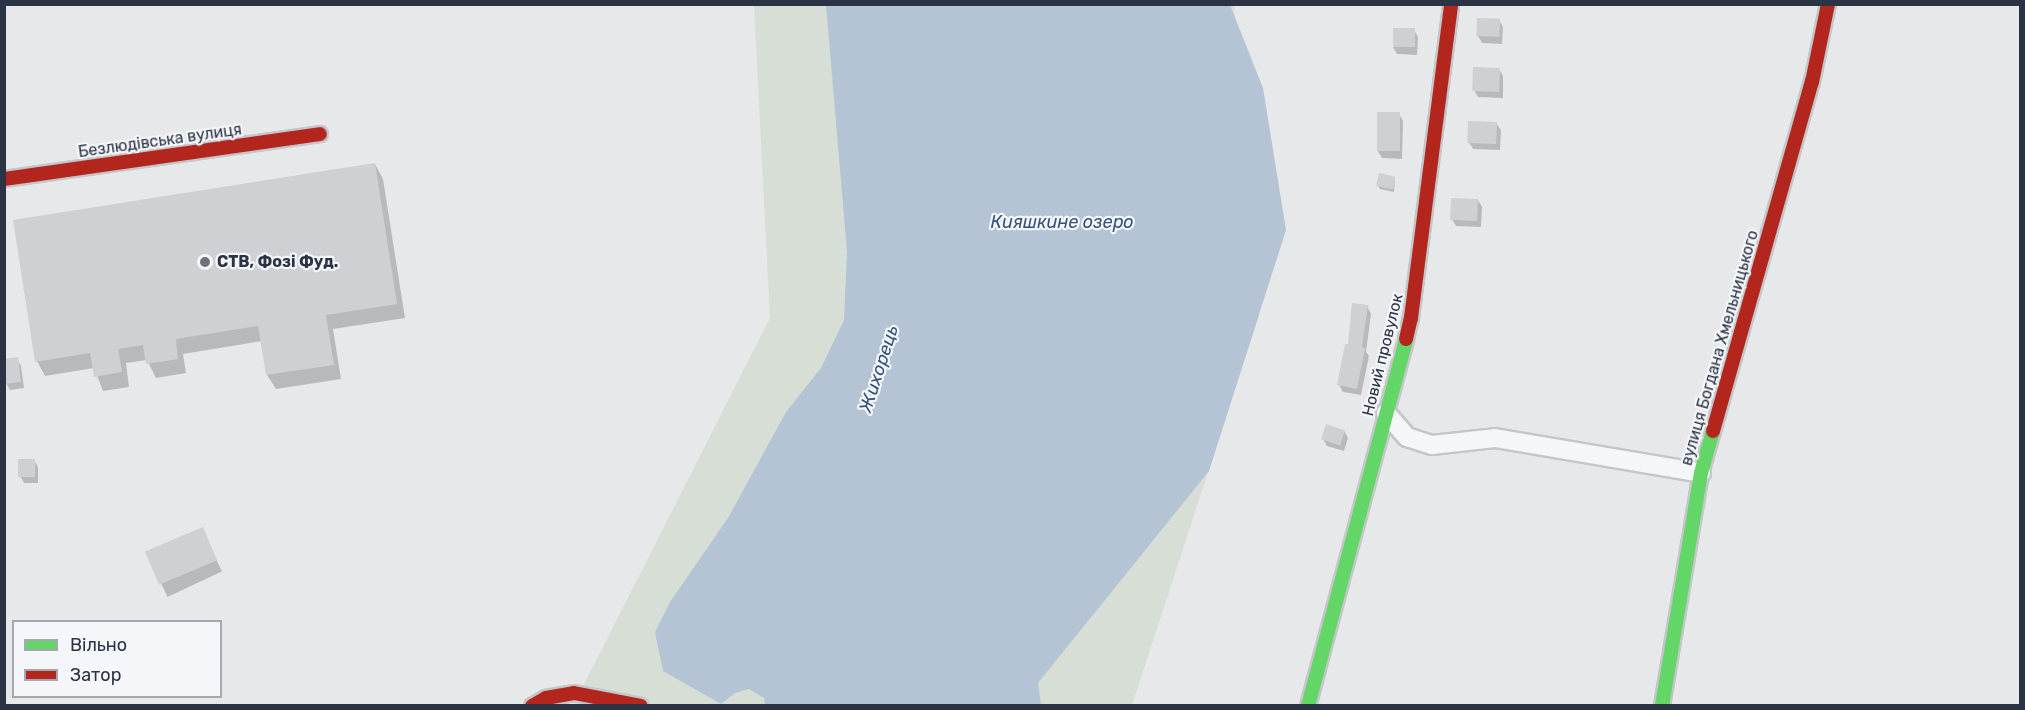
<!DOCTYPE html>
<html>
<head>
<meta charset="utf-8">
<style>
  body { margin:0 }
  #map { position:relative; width:2025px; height:710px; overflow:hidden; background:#e6e8ea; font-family:Rubik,sans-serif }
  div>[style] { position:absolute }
  .green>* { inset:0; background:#d6ded6 }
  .water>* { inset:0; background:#b4c4d5 }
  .shadow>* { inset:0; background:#0003; transform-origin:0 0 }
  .building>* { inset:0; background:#ced0d3; transform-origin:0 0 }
  .roads { filter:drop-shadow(2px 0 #c4c6c8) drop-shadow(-2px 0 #c4c6c8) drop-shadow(0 2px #c4c6c8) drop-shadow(0 -2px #c4c6c8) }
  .street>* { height:18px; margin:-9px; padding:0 9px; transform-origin:9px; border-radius:9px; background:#f5f6f7 }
  .fast>* { height:14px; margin:-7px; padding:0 7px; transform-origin:7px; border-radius:7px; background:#63d668 }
  .jam>* { height:14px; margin:-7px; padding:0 7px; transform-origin:7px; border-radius:7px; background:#b3261e }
  .dots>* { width:16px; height:16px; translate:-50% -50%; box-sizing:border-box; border:3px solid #f4f6f9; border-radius:50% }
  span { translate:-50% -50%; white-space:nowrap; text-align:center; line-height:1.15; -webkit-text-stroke:4.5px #f4f6f9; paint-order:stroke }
  .street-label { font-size:16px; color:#2b3445 }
  .poi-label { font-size:16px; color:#2b3445; font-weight:700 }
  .left { translate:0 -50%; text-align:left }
  .water-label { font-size:18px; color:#34527a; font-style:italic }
  .frame { position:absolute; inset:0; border:6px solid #2b3445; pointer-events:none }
  .legend { position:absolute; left:12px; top:620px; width:210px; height:78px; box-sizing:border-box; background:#f4f6f9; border:2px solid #a4a8b1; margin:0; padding:8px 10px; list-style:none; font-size:18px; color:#2b3445 }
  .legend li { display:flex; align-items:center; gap:12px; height:30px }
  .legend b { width:30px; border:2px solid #a4a8b1 }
</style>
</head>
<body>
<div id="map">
  <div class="green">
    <div style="clip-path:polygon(754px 5px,1234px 5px,1259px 316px,1132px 705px,573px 706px,770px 318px)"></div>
  </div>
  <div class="water">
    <div style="clip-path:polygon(826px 5px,1230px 5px,1263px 88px,1286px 230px,1209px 471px,1038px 683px,1041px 705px,765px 705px,764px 698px,749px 689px,735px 693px,721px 704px,663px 671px,655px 632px,670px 602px,728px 518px,786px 412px,821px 368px,844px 320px,847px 252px)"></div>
  </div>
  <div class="shadow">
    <div style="clip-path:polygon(1478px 20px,1499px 20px,1503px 27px,1502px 44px,1482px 43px,1478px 36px)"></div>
    <div style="clip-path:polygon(1394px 29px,1414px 30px,1418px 37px,1417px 55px,1397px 54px,1393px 47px)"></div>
    <div style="clip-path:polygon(1499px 69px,1503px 76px,1503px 98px,1478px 97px,1474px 90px)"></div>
    <div style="clip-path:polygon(1399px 114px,1403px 121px,1402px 159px,1382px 158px,1378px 151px)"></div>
    <div style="clip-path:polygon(1496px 123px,1501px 130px,1500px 150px,1473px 149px,1469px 142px)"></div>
    <div style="clip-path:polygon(375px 164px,383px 179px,405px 318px,333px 329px,341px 379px,276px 389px,267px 375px,262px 341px,183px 354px,186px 373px,156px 378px,147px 360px,126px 363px,129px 387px,103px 391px,94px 368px,45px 376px,37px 361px)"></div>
    <div style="clip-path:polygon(1395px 179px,1394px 192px,1380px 189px,1378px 186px)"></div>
    <div style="clip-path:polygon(1478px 200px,1482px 207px,1481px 227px,1456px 226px,1452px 219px)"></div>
    <div style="clip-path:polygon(1367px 306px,1371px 314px,1366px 352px,1369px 356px,1361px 395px,1343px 392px,1339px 385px)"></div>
    <div style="clip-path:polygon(17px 359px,21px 366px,24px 388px,10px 390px,6px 383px)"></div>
    <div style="clip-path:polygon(1344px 431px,1348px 438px,1344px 451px,1327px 446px,1323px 439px)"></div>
    <div style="clip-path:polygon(34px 460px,38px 467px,38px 483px,24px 483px,20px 476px)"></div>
    <div style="left:202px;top:529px;width:47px;height:60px;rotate:65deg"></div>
  </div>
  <div class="building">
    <div style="left:1477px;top:18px;width:23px;height:18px;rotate:2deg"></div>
    <div style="left:1393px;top:28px;width:22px;height:19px"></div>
    <div style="left:1473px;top:67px;width:27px;height:24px;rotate:2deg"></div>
    <div style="left:1377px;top:112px;width:23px;height:39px"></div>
    <div style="left:1468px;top:121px;width:29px;height:22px;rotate:2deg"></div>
    <div style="clip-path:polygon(375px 163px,397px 304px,326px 315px,334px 365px,266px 375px,258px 326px,176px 339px,178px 359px,146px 364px,143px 345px,118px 349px,122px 372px,94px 377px,90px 353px,35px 362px,13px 220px)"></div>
    <div style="left:1379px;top:173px;width:17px;height:13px;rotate:13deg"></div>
    <div style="left:1451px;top:198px;width:27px;height:22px;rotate:2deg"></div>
    <div style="clip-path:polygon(1352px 303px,1368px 305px,1362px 347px,1365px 348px,1357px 389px,1337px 385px,1345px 344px,1348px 344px)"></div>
    <div style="clip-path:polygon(18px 357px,21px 382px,4px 384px,4px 359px)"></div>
    <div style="left:1326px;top:424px;width:20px;height:16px;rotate:18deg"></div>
    <div style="left:18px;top:459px;width:17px;height:18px"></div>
    <div style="left:203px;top:527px;width:36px;height:63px;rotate:67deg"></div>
  </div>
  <div class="roads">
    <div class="street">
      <div style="left:1386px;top:413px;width:32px;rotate:49deg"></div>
      <div style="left:1407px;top:437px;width:26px;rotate:18deg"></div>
      <div style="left:1432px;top:445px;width:63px;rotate:-6.3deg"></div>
      <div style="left:1495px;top:438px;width:209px;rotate:9.6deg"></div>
    </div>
    <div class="fast">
      <div style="left:1308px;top:706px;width:380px;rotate:-75deg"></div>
      <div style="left:1662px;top:706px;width:236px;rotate:-80.5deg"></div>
      <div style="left:1701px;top:473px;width:44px;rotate:-74.1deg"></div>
    </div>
    <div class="jam">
      <div style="left:4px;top:179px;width:319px;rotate:-8.1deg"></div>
      <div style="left:1406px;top:339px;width:22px;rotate:-77deg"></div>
      <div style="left:1411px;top:318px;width:317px;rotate:-82.7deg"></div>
      <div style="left:1713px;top:431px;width:363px;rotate:-74.2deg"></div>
      <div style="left:1812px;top:82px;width:80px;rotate:-78.4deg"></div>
      <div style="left:532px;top:706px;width:16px;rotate:-30deg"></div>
      <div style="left:546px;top:698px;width:28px;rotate:-10deg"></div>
      <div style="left:574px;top:693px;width:68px;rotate:11deg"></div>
    </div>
  </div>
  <div class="dots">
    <div style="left:205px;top:262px;background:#6c737f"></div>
  </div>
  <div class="street-label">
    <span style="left:160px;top:141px;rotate:-8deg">Безлюдівська вулиця</span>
    <span style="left:1720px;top:348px;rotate:-74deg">вулиця Богдана Хмельницького</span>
    <span style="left:1383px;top:355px;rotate:-76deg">Новий провулок</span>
  </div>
  <div class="poi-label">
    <span class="left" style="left:217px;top:262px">СТВ, Фозі Фуд.</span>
  </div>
  <div class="water-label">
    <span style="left:1062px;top:222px">Кияшкине озеро</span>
    <span style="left:879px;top:369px;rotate:-72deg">Жихорець</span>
  </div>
  <div class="frame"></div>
  <ul class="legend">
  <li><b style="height:8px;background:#63d668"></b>Вільно</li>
  <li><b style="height:8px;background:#b3261e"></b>Затор</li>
  </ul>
</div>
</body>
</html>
